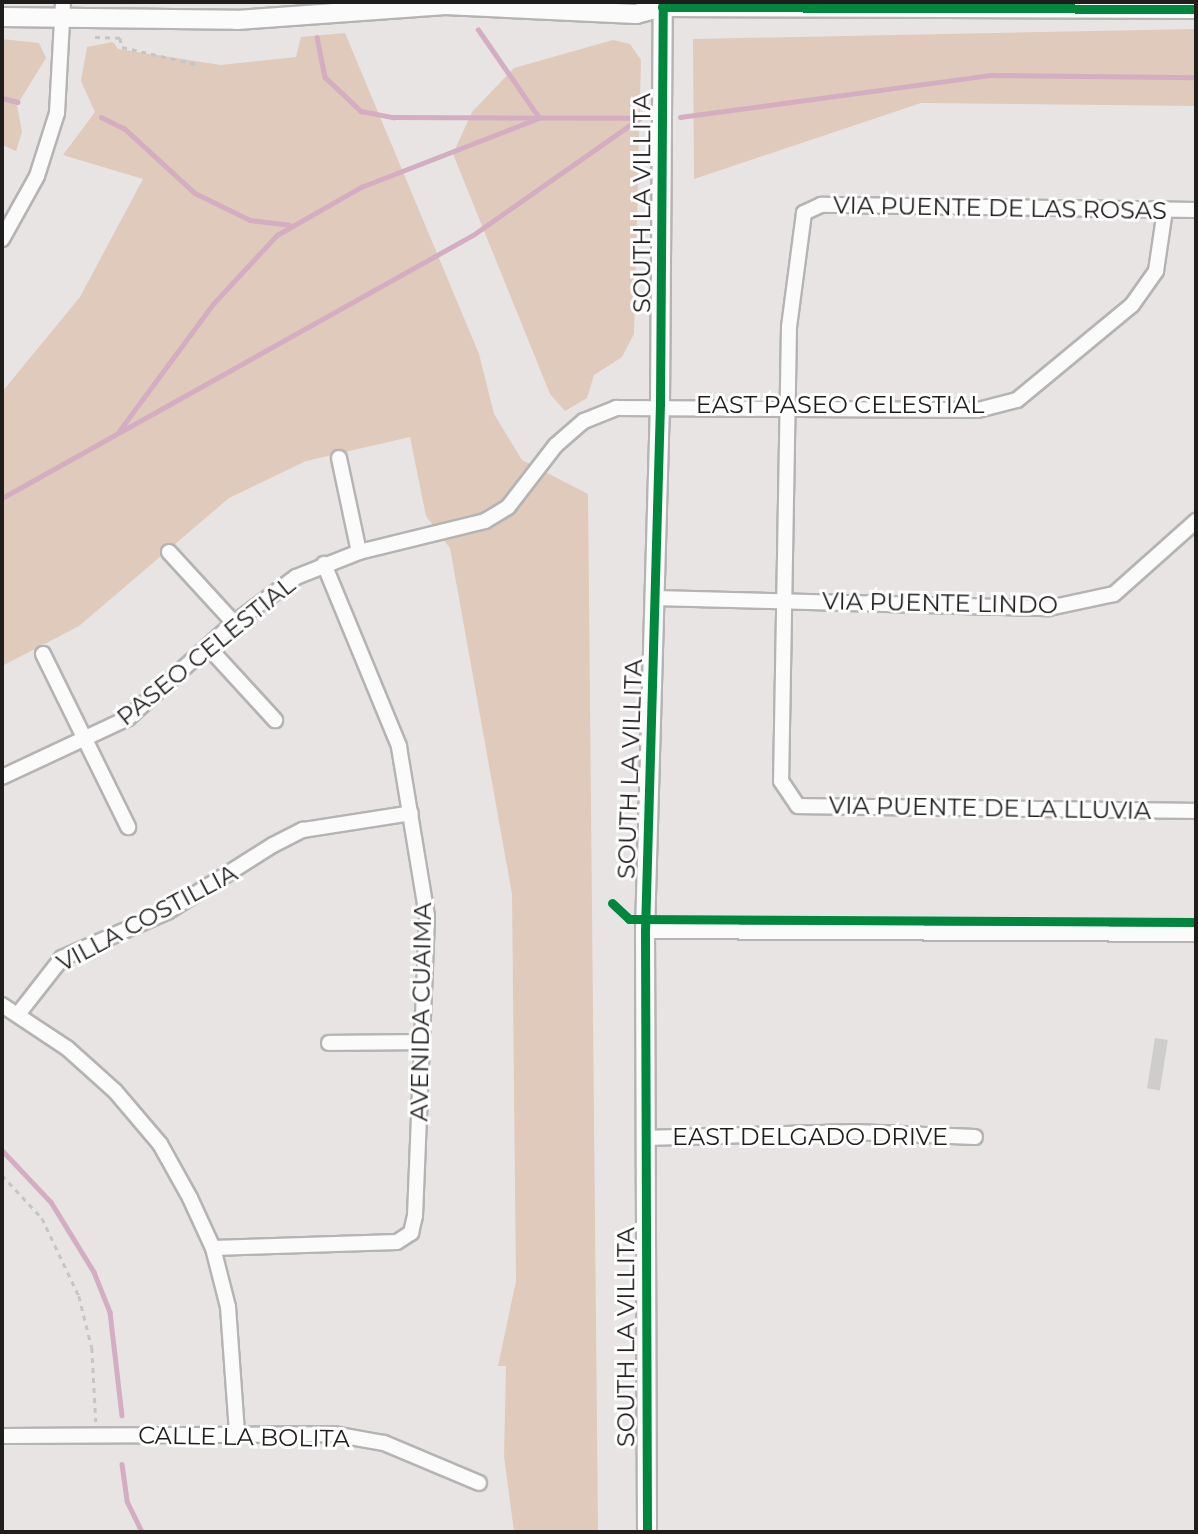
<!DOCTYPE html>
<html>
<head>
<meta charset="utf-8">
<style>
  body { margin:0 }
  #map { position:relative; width:1198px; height:1534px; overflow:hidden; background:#e8e4e4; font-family:Montserrat,sans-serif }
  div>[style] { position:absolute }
  .green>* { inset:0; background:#dfcabb }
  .stream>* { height:4.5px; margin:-2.25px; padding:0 2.25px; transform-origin:2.25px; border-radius:2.25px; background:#d5adc3 }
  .building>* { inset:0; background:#cfcdcc; transform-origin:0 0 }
  .path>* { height:2.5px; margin-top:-1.25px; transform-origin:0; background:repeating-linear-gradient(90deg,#c6c5c5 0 5px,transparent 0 10px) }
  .roads { filter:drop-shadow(2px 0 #b6b3b3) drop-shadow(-2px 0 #b6b3b3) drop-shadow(0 2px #b6b3b3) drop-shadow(0 -2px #b6b3b3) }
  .minor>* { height:14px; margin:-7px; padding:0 7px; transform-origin:7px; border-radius:7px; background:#fcfbfb }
  .tertiary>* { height:18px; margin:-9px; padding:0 9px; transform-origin:9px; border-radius:9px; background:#fcfbfb }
  .cycleway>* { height:9px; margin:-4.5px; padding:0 4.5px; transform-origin:4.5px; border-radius:4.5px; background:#00873e }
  span { translate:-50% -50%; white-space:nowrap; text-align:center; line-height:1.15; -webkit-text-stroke:6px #fff; paint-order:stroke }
  .street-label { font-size:24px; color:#201d1d }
  .frame { position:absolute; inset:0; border:4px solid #201d1d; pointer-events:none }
</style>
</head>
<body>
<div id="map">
  <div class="green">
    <div style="clip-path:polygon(1196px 29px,1196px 106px,921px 103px,694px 179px,693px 39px)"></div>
    <div style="clip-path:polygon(345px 33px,479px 354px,494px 414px,522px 460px,588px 494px,598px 1532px,514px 1532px,504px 1456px,506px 1366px,498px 1366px,516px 1281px,512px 894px,450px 548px,426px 516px,410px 437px,306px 461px,229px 498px,79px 626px,2px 666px,2px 392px,80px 297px,143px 179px,63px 155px,95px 112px,81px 81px,87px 47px,113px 42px,118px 49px,221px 65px,296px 57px,301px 37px)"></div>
    <div style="clip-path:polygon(2px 39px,39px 43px,46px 58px,17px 105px,22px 132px,16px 151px,2px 145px)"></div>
    <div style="clip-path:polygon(613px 40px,630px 44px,641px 60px,634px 334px,622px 357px,594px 375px,587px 398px,565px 411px,550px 394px,453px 154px,472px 112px,514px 68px)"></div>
  </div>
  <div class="stream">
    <div style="left:317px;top:37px;width:41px;rotate:78.7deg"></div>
    <div style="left:325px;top:77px;width:50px;rotate:43.4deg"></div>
    <div style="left:361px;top:111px;width:33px;rotate:11deg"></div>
    <div style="left:393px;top:117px;width:246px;rotate:0.2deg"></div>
    <div style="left:2px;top:98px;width:16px;rotate:14deg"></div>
    <div style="left:101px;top:117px;width:25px;rotate:26deg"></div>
    <div style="left:124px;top:128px;width:96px;rotate:42.5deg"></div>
    <div style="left:195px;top:193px;width:61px;rotate:26.1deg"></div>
    <div style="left:250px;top:220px;width:39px;rotate:7deg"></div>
    <div style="left:680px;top:117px;width:314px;rotate:-7.7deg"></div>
    <div style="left:991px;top:75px;width:205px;rotate:0.6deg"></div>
    <div style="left:119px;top:431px;width:158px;rotate:-53.5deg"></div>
    <div style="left:213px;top:304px;width:94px;rotate:-47.2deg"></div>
    <div style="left:277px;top:235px;width:97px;rotate:-29.7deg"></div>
    <div style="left:361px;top:187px;width:191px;rotate:-21.2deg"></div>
    <div style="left:539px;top:118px;width:107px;rotate:-124.7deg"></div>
    <div style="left:2px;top:498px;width:539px;rotate:-29.18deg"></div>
    <div style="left:473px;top:235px;width:204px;rotate:-35deg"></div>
    <div style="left:2px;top:1150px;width:71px;rotate:46.7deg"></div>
    <div style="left:51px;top:1202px;width:82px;rotate:58.4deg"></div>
    <div style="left:94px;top:1272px;width:43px;rotate:68.2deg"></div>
    <div style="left:110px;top:1312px;width:104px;rotate:83.4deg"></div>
    <div style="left:122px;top:1464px;width:37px;rotate:82deg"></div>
    <div style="left:127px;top:1501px;width:34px;rotate:64deg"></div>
  </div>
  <div class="building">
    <div style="left:1155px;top:1038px;width:13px;height:51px;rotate:9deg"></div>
  </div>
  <div class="path">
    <div style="left:95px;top:37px;width:25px;rotate:2deg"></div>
    <div style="left:120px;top:38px;width:9px;rotate:77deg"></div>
    <div style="left:122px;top:47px;width:80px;rotate:13deg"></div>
    <div style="left:2px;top:1175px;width:59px;rotate:47.1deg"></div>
    <div style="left:42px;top:1218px;width:86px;rotate:64.6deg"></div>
    <div style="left:79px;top:1296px;width:54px;rotate:76deg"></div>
    <div style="left:92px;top:1348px;width:74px;rotate:86.9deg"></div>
  </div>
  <div class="roads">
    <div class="minor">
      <div style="left:1196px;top:210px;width:375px;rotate:-179.2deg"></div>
      <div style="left:821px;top:205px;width:19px;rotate:155deg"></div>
      <div style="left:804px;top:213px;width:115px;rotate:97.5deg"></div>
      <div style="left:789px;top:327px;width:454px;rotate:91deg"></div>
      <div style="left:781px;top:781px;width:30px;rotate:56deg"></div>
      <div style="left:798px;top:806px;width:398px;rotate:0.7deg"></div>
      <div style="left:2px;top:239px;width:72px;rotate:-60.9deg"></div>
      <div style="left:37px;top:176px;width:66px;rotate:-72.4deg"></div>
      <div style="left:57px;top:113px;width:111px;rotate:-86.9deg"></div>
      <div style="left:339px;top:458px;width:96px;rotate:78deg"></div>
      <div style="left:169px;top:552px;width:96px;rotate:47.5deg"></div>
      <div style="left:655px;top:598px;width:394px;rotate:1.5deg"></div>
      <div style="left:1049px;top:608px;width:66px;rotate:-12.2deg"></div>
      <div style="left:1114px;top:594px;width:110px;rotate:-41.7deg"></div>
      <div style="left:209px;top:648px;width:98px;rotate:47.5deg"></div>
      <div style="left:43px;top:654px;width:193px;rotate:63.8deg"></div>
      <div style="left:2px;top:777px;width:139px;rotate:-25.1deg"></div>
      <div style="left:128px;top:718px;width:142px;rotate:-41.9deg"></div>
      <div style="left:234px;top:623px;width:77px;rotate:-36.6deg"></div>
      <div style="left:296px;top:577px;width:68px;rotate:-21.6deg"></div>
      <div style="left:359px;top:552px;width:130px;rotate:-13.8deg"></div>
      <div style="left:485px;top:521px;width:27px;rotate:-31deg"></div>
      <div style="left:508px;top:507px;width:78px;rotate:-52.3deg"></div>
      <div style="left:556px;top:445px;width:37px;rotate:-41deg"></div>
      <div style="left:584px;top:421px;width:35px;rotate:-22deg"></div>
      <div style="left:616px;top:408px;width:362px;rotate:0.3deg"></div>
      <div style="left:978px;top:410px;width:40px;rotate:-14.4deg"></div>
      <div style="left:1017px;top:400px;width:149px;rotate:-39.6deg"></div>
      <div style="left:1132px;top:305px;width:42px;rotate:-54.8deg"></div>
      <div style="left:1156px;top:271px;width:62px;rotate:-81.6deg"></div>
      <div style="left:645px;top:931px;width:551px;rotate:0.31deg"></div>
      <div style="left:2px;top:1005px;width:78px;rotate:33.5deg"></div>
      <div style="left:67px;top:1048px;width:64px;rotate:41.9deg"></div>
      <div style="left:115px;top:1091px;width:70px;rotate:49.7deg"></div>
      <div style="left:160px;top:1144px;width:62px;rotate:60.9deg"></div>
      <div style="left:190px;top:1198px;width:55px;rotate:65.3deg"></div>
      <div style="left:213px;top:1248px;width:61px;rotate:75.7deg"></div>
      <div style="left:228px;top:1307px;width:125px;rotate:85.9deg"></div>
      <div style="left:19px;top:1013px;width:70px;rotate:-52deg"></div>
      <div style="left:62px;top:958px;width:115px;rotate:-23.7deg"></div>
      <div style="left:167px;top:912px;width:125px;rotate:-32.3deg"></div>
      <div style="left:273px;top:845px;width:34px;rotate:-27deg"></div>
      <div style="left:303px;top:830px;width:109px;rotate:-8.9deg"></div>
      <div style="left:329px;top:1043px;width:92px;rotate:-0.6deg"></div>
      <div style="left:644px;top:1138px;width:211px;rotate:-1.6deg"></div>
      <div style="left:855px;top:1132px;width:120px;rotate:2.4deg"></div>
      <div style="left:213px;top:1248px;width:184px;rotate:-1.9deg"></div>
      <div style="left:397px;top:1242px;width:17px;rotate:-33deg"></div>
      <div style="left:411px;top:1233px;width:17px;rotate:-77deg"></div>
      <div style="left:415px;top:1216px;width:300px;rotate:-87.7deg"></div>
      <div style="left:427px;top:916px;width:172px;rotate:-99.4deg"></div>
      <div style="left:399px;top:746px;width:197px;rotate:-112.4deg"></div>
      <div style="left:2px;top:1436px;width:331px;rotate:-0.3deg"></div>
      <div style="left:333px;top:1434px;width:52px;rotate:10deg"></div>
      <div style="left:384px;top:1443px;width:103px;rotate:22.8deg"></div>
    </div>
    <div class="tertiary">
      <div style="left:2px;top:17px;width:235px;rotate:0.7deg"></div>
      <div style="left:237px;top:20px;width:209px;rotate:-4.1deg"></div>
      <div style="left:445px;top:5px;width:191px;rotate:2.7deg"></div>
      <div style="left:636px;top:14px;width:27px;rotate:-15deg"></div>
      <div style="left:662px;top:7px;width:534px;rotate:0.21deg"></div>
      <div style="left:647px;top:1532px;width:601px;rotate:-90.19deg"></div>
      <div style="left:645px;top:931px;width:527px;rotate:-88.37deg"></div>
      <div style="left:660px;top:404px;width:402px;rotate:-89.6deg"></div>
    </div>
  </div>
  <div class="cycleway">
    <div style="left:662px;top:7px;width:534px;rotate:0.21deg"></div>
    <div style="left:612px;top:903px;width:23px;rotate:43deg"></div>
    <div style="left:629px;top:919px;width:567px;rotate:0.3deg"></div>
    <div style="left:647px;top:1532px;width:601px;rotate:-90.19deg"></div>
    <div style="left:645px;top:931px;width:527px;rotate:-88.37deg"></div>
    <div style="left:660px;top:404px;width:402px;rotate:-89.6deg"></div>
  </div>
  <div class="street-label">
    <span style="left:642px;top:203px;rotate:-90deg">SOUTH LA VILLITA</span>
    <span style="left:1000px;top:208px;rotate:1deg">VIA PUENTE DE LAS ROSAS</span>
    <span style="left:840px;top:405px">EAST PASEO CELESTIAL</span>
    <span style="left:940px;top:603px;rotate:1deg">VIA PUENTE LINDO</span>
    <span style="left:206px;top:651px;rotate:-39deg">PASEO CELESTIAL</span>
    <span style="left:630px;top:769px;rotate:-88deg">SOUTH LA VILLITA</span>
    <span style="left:990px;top:808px;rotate:1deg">VIA PUENTE DE LA LLUVIA</span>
    <span style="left:147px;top:918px;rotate:-28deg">VILLA COSTILLIA</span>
    <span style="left:421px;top:1012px;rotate:-89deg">AVENIDA CUAIMA</span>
    <span style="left:810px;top:1137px">EAST DELGADO DRIVE</span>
    <span style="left:626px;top:1337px;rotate:-90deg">SOUTH LA VILLITA</span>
    <span style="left:244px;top:1437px;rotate:1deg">CALLE LA BOLITA</span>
  </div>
  <div class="frame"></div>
</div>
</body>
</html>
